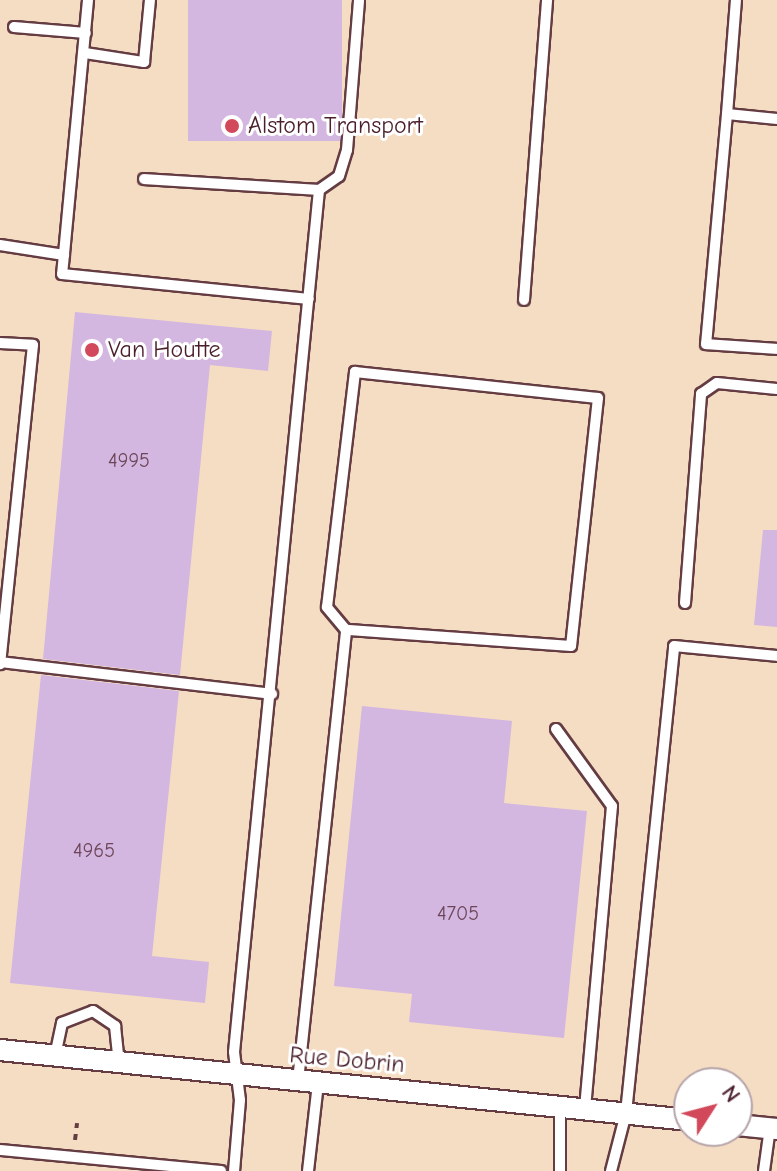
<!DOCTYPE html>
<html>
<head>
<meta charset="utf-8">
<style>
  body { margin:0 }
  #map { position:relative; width:777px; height:1171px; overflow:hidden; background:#f5ddc3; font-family:"Comic Neue",sans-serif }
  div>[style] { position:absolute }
  .building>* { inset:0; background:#d3b7e1; transform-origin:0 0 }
  .path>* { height:4px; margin-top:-2px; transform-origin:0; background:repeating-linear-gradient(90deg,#643c42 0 6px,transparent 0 12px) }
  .roads { filter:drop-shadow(2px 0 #643c42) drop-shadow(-2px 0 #643c42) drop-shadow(0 2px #643c42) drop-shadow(0 -2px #643c42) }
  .lane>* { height:10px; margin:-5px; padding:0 5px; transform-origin:5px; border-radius:5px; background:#fff }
  .street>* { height:20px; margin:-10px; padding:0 10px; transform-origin:10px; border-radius:10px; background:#fff }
  .dots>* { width:22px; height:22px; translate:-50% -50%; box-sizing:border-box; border:4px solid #fff; border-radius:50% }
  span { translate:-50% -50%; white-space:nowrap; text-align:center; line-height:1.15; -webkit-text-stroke:6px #fff; paint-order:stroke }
  .number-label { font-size:20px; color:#6c4558 }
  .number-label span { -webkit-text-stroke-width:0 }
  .poi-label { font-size:24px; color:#4a1f2b }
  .left { translate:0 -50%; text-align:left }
  .street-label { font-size:24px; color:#4a1f2b }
  .north { position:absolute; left:673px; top:1067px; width:80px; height:80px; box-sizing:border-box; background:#fff; border:2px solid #b7a5aa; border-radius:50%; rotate:54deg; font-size:22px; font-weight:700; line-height:32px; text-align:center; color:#4a1f2b }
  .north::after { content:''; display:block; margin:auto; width:28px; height:36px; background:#d1495b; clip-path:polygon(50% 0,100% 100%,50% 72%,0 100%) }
</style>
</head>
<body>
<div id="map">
  <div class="building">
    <div style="left:188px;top:0;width:154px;height:141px"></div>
    <div style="clip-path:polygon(75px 312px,272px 331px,268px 371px,210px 365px,180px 675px,43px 659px)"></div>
    <div style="clip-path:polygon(763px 530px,777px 530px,777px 627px,754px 625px)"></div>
    <div style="clip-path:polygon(41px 675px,179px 691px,152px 956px,209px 962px,205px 1003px,10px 983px)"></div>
    <div style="clip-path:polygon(362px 706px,512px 721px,504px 803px,587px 811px,564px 1038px,409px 1022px,412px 994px,334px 986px)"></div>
  </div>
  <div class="path">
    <div style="left:75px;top:1140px;width:17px;rotate:-83deg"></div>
  </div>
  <div class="roads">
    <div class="lane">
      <div style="left:88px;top:0;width:275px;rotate:95.4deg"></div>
      <div style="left:62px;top:274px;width:248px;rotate:5.8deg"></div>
      <div style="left:14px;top:27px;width:72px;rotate:4.8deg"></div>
      <div style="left:85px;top:53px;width:60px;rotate:8.7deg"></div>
      <div style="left:144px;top:62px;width:62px;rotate:-84.5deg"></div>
      <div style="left:727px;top:114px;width:114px;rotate:-85.5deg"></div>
      <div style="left:777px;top:119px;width:50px;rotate:-174.3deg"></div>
      <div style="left:727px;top:114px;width:231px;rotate:95.2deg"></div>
      <div style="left:706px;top:344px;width:71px;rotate:4deg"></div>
      <div style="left:144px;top:179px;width:175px;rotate:3.6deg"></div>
      <div style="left:319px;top:190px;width:866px;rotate:95.63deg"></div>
      <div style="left:234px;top:1052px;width:48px;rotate:82.9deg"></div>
      <div style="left:240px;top:1100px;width:71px;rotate:94.8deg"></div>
      <div style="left:319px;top:190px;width:24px;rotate:-35deg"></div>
      <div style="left:339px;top:176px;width:27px;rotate:-73deg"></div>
      <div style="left:347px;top:150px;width:150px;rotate:-85.4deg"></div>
      <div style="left:0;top:245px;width:65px;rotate:8.9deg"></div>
      <div style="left:524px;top:300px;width:301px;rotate:-85.6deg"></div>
      <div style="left:0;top:343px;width:33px;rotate:3deg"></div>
      <div style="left:33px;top:345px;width:321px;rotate:95.9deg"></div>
      <div style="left:685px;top:603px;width:210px;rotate:-85.6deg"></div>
      <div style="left:701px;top:394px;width:19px;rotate:-35deg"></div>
      <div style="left:717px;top:383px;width:60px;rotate:5.7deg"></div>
      <div style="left:0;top:662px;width:274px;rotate:6.7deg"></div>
      <div style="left:556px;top:729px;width:95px;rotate:54deg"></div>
      <div style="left:612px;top:806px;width:304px;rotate:95.1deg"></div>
      <div style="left:55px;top:1056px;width:34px;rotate:-78deg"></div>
      <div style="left:62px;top:1023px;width:33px;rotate:-21deg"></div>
      <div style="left:93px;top:1011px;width:27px;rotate:34deg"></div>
      <div style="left:115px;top:1026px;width:37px;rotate:84deg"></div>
      <div style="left:298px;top:1081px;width:454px;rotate:-83.9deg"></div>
      <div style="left:346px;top:630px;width:30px;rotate:-130deg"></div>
      <div style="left:327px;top:607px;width:237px;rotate:-83.2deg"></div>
      <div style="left:355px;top:372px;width:244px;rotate:6.1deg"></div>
      <div style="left:598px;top:398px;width:249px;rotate:96.2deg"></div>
      <div style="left:571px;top:646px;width:226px;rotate:-175.9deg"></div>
      <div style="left:0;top:1150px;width:222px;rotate:5.4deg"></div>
      <div style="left:308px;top:1171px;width:89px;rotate:-83.5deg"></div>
      <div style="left:560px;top:1171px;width:64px;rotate:-90deg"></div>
      <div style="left:611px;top:1171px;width:60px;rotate:-75.5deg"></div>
      <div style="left:626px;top:1113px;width:469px;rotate:-84.1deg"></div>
      <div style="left:674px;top:646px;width:103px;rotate:5.5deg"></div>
      <div style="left:764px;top:1171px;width:43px;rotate:-82.1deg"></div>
    </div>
    <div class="street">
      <div style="left:0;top:1050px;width:693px;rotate:5.8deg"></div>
      <div style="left:737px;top:1125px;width:40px;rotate:5.7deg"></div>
    </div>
  </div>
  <div class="dots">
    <div style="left:232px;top:126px;background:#d1495b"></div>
    <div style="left:92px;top:350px;background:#d1495b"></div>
  </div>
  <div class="number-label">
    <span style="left:129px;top:460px">4995</span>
    <span style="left:94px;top:850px">4965</span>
    <span style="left:458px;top:913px">4705</span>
  </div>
  <div class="poi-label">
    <span class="left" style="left:248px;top:126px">Alstom Transport</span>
    <span class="left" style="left:108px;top:350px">Van Houtte</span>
  </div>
  <div class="street-label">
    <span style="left:347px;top:1060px;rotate:5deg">Rue Dobrin</span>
  </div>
  <div class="north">N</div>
</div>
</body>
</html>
